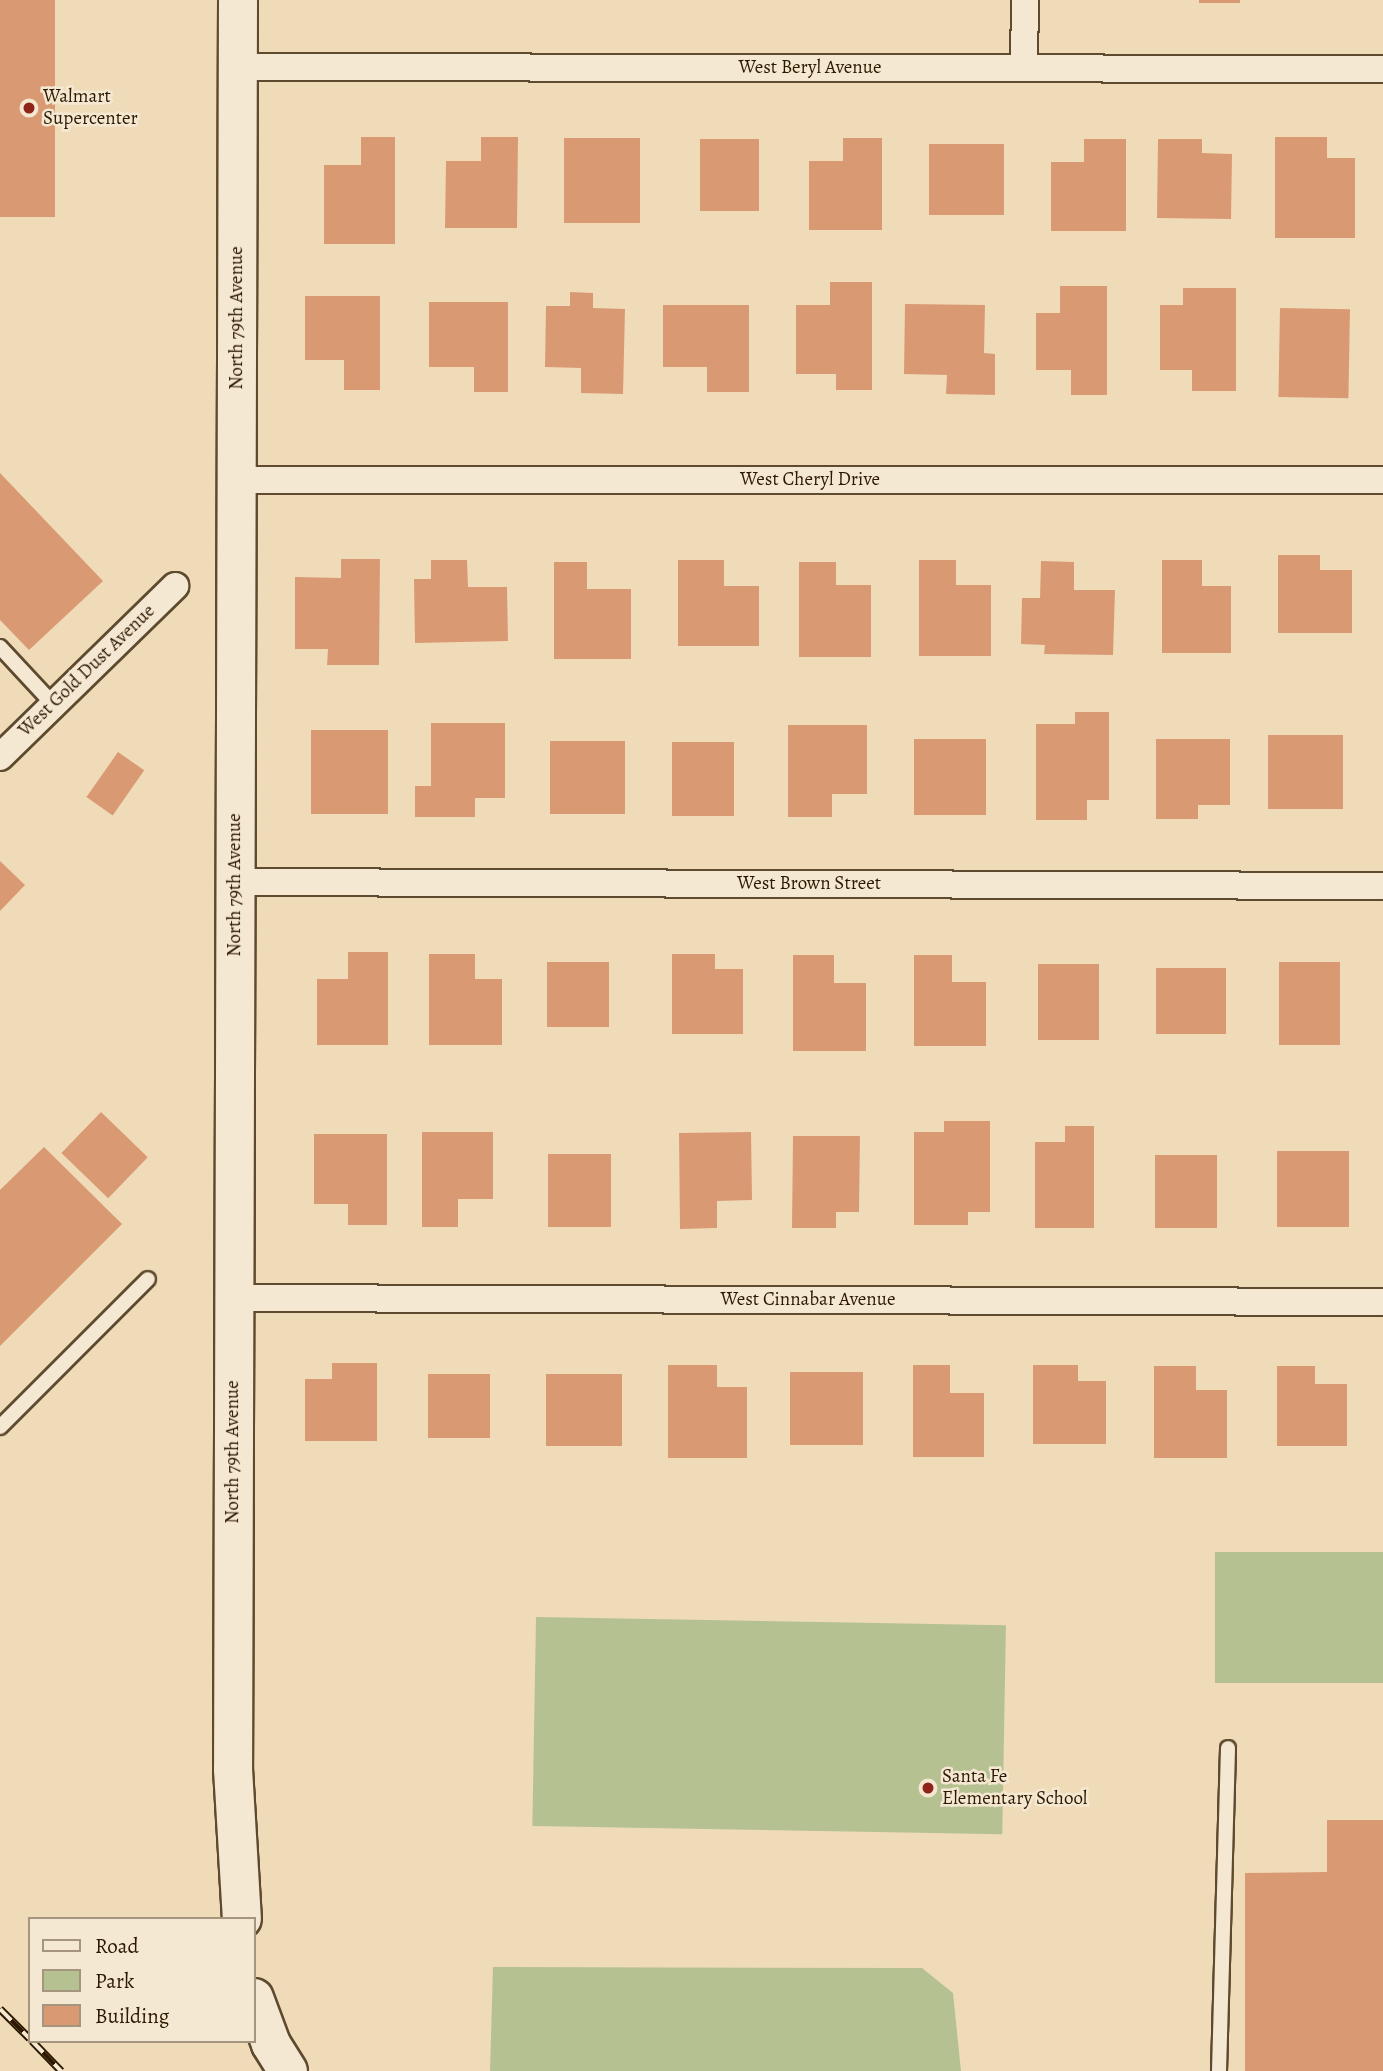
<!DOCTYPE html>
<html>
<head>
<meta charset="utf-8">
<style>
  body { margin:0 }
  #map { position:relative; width:1383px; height:2071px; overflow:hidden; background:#f0dbb9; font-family:Alegreya,serif }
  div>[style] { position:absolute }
  .green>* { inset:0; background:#b6c192; transform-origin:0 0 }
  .building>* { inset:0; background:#d99a73; transform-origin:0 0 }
  .roads { filter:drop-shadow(2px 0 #5e4a2e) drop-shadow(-2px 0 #5e4a2e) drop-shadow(0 2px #5e4a2e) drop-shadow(0 -2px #5e4a2e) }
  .lane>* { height:14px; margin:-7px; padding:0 7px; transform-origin:7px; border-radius:7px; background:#f5e8d2 }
  .street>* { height:26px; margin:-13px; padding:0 13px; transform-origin:13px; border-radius:13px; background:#f5e8d2 }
  .secondary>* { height:38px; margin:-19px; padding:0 19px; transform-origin:19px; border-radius:19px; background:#f5e8d2 }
  .rail>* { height:8px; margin-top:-4px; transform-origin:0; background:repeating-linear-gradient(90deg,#f5e8d2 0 16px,#2d1900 0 32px); box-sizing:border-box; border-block:2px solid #2d1900 }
  .dots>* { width:19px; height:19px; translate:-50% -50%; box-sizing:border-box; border:4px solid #f5e8d2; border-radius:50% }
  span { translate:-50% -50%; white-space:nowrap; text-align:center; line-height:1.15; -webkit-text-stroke:5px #f5e8d2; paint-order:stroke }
  .street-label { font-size:19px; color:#2d1900 }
  .poi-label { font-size:19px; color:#2d1900 }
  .left { translate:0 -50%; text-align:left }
  .legend { position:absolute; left:28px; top:1917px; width:228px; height:126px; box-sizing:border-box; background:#f5e8d2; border:2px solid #a5957e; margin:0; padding:9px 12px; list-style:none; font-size:21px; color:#2d1900 }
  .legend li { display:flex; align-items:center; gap:14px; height:35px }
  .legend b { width:35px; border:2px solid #a5957e }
</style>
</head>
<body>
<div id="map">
  <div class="green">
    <div style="left:1215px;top:1552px;width:168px;height:131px"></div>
    <div style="left:536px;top:1617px;width:470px;height:209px;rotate:1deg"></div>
    <div style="clip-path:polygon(493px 1967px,922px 1968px,953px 1993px,961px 2071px,490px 2071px)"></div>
  </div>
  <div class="building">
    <div style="left:0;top:0;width:55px;height:217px"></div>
    <div style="left:1199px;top:0;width:41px;height:3px"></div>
    <div style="clip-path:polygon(361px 137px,395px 137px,395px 244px,324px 244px,324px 165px,361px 165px)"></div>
    <div style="clip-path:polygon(481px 137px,518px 137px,517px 228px,445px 228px,446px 161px,481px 161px)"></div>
    <div style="clip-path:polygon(1275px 137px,1327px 137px,1327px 158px,1355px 158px,1355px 238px,1275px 238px)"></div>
    <div style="left:564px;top:138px;width:76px;height:85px"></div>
    <div style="clip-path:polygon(843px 138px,882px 138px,882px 230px,809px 230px,809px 161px,843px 161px)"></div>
    <div style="left:700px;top:139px;width:59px;height:72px"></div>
    <div style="clip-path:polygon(1084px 139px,1126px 139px,1126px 231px,1051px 231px,1051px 162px,1084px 162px)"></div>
    <div style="clip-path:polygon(1158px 139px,1202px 139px,1202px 153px,1232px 154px,1231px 219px,1157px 218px)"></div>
    <div style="left:929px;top:144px;width:75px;height:71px"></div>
    <div style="clip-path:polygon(830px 282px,872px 282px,872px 390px,836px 390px,836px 374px,796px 374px,796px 305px,830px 305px)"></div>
    <div style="clip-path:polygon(1060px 286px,1107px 286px,1107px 395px,1071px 395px,1071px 370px,1036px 370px,1036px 313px,1060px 313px)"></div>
    <div style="clip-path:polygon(1183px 288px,1236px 288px,1236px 391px,1192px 391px,1192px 370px,1160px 370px,1160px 305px,1183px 305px)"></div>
    <div style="clip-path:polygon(570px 292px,593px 293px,593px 308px,625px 309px,623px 394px,581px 393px,581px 368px,545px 367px,546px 306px,570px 306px)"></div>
    <div style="clip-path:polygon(305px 296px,380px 296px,380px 390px,344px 390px,344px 360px,305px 360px)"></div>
    <div style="clip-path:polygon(429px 302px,508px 302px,508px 392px,474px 392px,474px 367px,429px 367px)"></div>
    <div style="clip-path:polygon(905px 304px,985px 305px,984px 353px,995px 354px,995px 395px,946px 394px,947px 375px,904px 374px)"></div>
    <div style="clip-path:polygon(663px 305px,749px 305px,749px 392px,707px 392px,707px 367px,663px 367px)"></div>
    <div style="left:1280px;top:308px;width:70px;height:89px;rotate:1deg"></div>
    <div style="clip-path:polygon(0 473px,103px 581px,29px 650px,0 620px)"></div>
    <div style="clip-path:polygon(1278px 555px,1320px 555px,1320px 570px,1352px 570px,1352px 633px,1278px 633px)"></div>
    <div style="clip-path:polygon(341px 559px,380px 559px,379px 665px,327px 665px,328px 649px,295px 649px,295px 577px,341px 578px)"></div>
    <div style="clip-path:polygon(431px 560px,467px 560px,468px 587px,507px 587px,508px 641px,415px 643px,414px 579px,431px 579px)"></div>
    <div style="clip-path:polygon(678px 560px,724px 560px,724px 586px,759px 586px,759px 646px,678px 646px)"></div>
    <div style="clip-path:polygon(919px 560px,956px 560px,956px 585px,991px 585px,991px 656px,919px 656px)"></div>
    <div style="clip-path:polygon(1162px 560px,1202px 560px,1202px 586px,1231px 586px,1231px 653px,1162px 653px)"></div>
    <div style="clip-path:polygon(1041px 561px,1074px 562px,1074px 590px,1115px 590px,1113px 655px,1044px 654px,1045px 645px,1021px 644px,1022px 598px,1040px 598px)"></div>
    <div style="clip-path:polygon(554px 562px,587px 562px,587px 589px,631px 589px,631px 659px,554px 659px)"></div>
    <div style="clip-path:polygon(799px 562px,836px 562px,836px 585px,871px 585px,871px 657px,799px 657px)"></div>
    <div style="clip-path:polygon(1075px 712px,1109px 712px,1109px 800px,1087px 800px,1087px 820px,1036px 820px,1036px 724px,1075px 724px)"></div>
    <div style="clip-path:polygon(431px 723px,505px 723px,505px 798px,475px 798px,475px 817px,415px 817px,415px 786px,431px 786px)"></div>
    <div style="clip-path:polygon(788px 725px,867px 725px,867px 794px,832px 794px,832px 817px,788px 817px)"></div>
    <div style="left:311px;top:730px;width:77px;height:84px"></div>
    <div style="left:1268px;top:735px;width:75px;height:74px"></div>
    <div style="left:914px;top:739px;width:72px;height:76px"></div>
    <div style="clip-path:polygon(1156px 739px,1230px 739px,1230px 805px,1198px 805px,1198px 819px,1156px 819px)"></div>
    <div style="left:550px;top:741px;width:75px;height:73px"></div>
    <div style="left:672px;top:742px;width:62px;height:74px"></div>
    <div style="left:118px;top:752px;width:32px;height:55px;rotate:35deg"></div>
    <div style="clip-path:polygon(0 861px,25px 885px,0 911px)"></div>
    <div style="clip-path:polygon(348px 952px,388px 952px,388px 1045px,317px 1045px,317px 979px,348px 979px)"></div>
    <div style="clip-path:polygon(429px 954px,475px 954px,475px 979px,502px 979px,502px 1045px,429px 1045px)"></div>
    <div style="clip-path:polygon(672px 954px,715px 954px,715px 969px,743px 969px,743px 1034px,672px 1034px)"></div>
    <div style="clip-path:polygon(793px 955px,834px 955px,834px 983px,866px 983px,866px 1051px,793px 1051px)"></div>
    <div style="clip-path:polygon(914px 955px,952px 955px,952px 982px,986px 982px,986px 1046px,914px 1046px)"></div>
    <div style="left:547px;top:962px;width:62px;height:65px"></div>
    <div style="left:1279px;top:962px;width:61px;height:83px"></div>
    <div style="left:1038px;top:964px;width:61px;height:76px"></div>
    <div style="left:1156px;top:968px;width:70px;height:66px"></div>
    <div style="left:101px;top:1112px;width:65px;height:57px;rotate:44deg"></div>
    <div style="clip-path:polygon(944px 1121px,990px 1121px,990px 1212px,968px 1212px,968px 1225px,914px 1225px,914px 1132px,944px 1132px)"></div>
    <div style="clip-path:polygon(1065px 1126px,1094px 1126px,1094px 1228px,1035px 1228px,1035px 1142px,1065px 1142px)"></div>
    <div style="clip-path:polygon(422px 1132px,493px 1132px,493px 1199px,458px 1199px,458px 1227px,422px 1227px)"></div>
    <div style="clip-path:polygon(751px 1132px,752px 1200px,717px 1201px,717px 1228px,680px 1229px,679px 1133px)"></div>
    <div style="clip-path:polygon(314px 1134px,387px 1134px,387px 1225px,348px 1225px,348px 1204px,314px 1204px)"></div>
    <div style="clip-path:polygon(793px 1136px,860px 1136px,859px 1212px,836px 1212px,836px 1228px,792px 1228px)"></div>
    <div style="clip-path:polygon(44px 1147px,122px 1224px,0 1346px,0 1190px)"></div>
    <div style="left:1277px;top:1151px;width:72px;height:76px"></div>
    <div style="left:548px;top:1154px;width:63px;height:73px"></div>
    <div style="left:1155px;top:1155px;width:62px;height:73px"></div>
    <div style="clip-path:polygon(332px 1363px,377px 1363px,377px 1441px,305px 1441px,305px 1379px,332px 1379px)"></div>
    <div style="clip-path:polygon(668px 1365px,717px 1365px,717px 1387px,747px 1387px,747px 1458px,668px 1458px)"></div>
    <div style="clip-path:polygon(913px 1365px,950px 1365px,950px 1393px,984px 1393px,984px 1457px,913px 1457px)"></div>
    <div style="clip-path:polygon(1033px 1365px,1078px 1365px,1078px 1381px,1106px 1381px,1106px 1444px,1033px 1444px)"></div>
    <div style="clip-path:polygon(1154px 1366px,1196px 1366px,1196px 1390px,1227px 1390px,1227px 1458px,1154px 1458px)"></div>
    <div style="clip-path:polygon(1277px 1366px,1315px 1366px,1315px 1384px,1347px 1384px,1347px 1446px,1277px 1446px)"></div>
    <div style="left:790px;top:1372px;width:73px;height:73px"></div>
    <div style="left:428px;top:1374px;width:62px;height:64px"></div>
    <div style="left:546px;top:1374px;width:76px;height:72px"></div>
    <div style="clip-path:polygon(1327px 1820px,1383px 1820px,1383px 2071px,1245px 2071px,1245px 1873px,1327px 1872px)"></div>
  </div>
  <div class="roads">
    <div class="lane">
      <div style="left:0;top:647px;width:78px;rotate:47.1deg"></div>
      <div style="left:0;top:1427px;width:209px;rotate:-45deg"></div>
      <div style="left:1219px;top:2071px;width:323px;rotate:-88.4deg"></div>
    </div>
    <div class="street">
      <div style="left:238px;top:67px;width:1145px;rotate:0.1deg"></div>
      <div style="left:1024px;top:68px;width:68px;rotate:-89.2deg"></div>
      <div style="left:236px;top:480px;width:1147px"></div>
      <div style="left:0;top:757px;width:245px;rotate:-44.3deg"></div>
      <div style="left:235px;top:882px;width:1148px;rotate:0.2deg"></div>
      <div style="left:233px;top:1298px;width:1150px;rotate:0.2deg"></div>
    </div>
    <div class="secondary">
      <div style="left:238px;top:0;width:1769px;rotate:90.16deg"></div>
      <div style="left:233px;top:1769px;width:150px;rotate:86.6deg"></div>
      <div style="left:254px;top:1998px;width:49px;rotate:69.7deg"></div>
      <div style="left:271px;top:2044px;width:32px;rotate:58deg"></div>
    </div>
  </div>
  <div class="rail">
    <div style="left:0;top:2009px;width:42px;rotate:45deg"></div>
    <div style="left:32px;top:2041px;width:42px;rotate:46deg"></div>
  </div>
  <div class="dots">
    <div style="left:29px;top:108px;background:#8f2418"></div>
    <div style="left:928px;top:1788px;background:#8f2418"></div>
  </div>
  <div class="street-label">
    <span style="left:810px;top:68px">West Beryl Avenue</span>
    <span style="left:237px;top:318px;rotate:-90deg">North 79th Avenue</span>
    <span style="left:810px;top:480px">West Cheryl Drive</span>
    <span style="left:87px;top:671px;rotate:-44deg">West Gold Dust Avenue</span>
    <span style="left:809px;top:884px">West Brown Street</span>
    <span style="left:235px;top:885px;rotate:-90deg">North 79th Avenue</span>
    <span style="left:808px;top:1300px">West Cinnabar Avenue</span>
    <span style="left:233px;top:1452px;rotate:-90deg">North 79th Avenue</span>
  </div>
  <div class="poi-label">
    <span class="left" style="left:43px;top:108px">Walmart<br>Supercenter</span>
    <span class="left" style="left:942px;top:1788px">Santa Fe<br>Elementary School</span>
  </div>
  <ul class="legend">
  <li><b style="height:9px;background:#f5e8d2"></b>Road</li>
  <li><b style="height:19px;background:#b6c192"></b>Park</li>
  <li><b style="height:19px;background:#d99a73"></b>Building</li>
  </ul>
</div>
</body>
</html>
